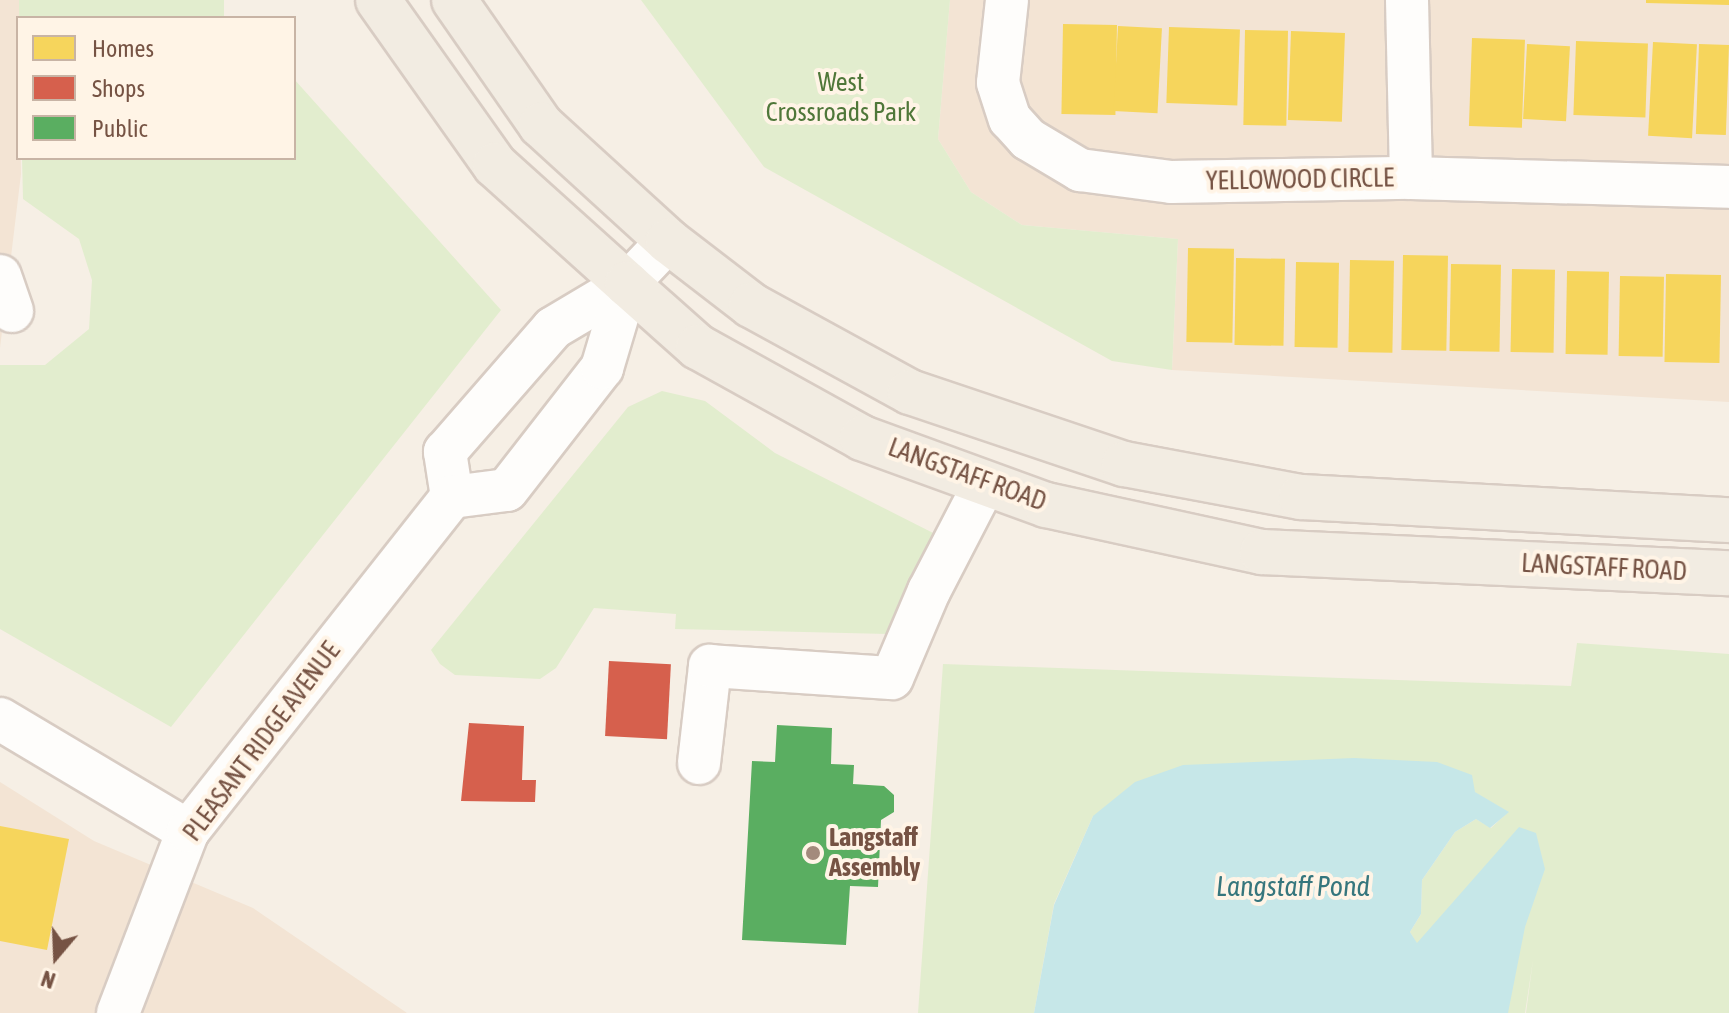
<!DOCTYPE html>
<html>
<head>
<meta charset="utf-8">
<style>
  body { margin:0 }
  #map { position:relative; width:1729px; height:1013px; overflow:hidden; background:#f6efe5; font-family:"Asap Condensed",sans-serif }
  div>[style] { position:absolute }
  .residential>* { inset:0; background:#f3e4d4 }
  .green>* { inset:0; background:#e2edce; transform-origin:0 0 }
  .water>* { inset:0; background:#c6e7e8 }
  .homes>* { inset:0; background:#f6d55c; transform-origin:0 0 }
  .shops>* { inset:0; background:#d6604d; transform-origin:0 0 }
  .public>* { inset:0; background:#5aae61 }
  .roads { filter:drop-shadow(2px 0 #d8ccc3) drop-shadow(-2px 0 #d8ccc3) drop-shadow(0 2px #d8ccc3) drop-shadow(0 -2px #d8ccc3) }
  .minor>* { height:42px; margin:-21px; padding:0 21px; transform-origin:21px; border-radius:21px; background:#fefdfb }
  .major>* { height:44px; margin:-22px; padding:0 22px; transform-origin:22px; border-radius:22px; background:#f2ece2 }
  .dots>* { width:22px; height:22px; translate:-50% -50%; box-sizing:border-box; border:4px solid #fff4e6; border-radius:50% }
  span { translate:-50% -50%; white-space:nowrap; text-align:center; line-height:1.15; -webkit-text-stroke:8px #fff4e6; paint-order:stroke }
  .park-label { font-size:26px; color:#4f7739 }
  .street-label { font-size:26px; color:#765344 }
  .poi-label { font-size:26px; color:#765344; font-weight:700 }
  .left { translate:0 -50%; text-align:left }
  .water-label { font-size:28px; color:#36767d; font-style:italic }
  .legend { position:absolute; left:16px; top:16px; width:280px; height:144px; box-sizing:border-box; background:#fff4e6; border:2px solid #c8b4a5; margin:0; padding:10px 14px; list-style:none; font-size:24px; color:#765344 }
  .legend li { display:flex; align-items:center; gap:16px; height:40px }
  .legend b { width:40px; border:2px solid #c8b4a5 }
  .north { position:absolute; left:16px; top:917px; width:80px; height:80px; -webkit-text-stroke:6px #fff4e6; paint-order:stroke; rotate:199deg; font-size:22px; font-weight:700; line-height:32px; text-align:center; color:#765344 }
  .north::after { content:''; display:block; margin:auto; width:28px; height:36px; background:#765344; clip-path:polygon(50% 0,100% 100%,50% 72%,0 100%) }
</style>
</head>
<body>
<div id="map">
  <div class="residential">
    <div style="clip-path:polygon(0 0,26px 0,26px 18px,18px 18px,21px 174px,0 348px)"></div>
    <div style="clip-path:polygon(950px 0,1729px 0,1729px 402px,1172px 370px,1178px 239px,1022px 225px,971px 192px,938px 139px)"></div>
    <div style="clip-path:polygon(0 782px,94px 841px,253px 908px,407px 1013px,0 1013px)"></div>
  </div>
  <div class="green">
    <div style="left:19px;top:0;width:205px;height:18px"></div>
    <div style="clip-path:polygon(641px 0,950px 0,938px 139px,971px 192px,1022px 225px,1178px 239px,1172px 370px,1112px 361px,764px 167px)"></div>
    <div style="clip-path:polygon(294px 79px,501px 310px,171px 727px,0 629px,0 365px,45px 365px,89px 329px,92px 280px,79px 239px,23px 199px,22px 158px,294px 158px)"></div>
    <div style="clip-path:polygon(662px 391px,705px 401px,775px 453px,945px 539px,888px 634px,675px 629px,676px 614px,594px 608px,556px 668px,540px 679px,455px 675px,440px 664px,431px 650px,628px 407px)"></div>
    <div style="clip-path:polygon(1577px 643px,1729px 654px,1729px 1013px,1526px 1013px,1533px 960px,1525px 1013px,1508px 1013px,1441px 920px,1417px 944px,1410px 932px,1421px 914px,1422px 880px,1455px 832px,1476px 819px,1491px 828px,1508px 812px,1474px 792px,1093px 816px,1054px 904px,1034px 1013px,918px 1013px,943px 664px,1571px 686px)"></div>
  </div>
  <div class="water">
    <div style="clip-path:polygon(1354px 758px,1437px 762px,1472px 775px,1475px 792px,1509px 812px,1490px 828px,1476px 819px,1455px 832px,1422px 880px,1421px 914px,1410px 932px,1417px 943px,1519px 827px,1536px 833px,1545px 869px,1525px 927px,1508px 1013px,1034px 1013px,1054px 905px,1093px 816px,1135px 782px,1183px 765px)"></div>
  </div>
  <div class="homes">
    <div style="clip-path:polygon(1646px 0,1729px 0,1729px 5px,1646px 3px)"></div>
    <div style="left:1063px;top:24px;width:54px;height:90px;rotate:1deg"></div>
    <div style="left:1118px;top:26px;width:44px;height:85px;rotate:3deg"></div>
    <div style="left:1169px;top:27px;width:71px;height:76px;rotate:2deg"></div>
    <div style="left:1245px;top:30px;width:43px;height:95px;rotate:1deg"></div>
    <div style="left:1291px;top:31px;width:54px;height:89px;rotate:2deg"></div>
    <div style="left:1472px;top:38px;width:53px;height:88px;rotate:2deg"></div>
    <div style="left:1576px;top:41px;width:72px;height:74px;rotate:2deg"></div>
    <div style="left:1653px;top:42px;width:44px;height:94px;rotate:3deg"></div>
    <div style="left:1527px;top:44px;width:43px;height:75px;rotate:3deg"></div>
    <div style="left:1699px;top:44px;width:30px;height:90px;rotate:2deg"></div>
    <div style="left:1188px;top:248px;width:46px;height:94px;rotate:1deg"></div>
    <div style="left:1403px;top:255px;width:45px;height:95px;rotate:1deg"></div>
    <div style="left:1236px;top:258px;width:49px;height:87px;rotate:1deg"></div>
    <div style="left:1350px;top:260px;width:44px;height:92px;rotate:1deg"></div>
    <div style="left:1296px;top:262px;width:43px;height:85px;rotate:1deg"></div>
    <div style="left:1451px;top:264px;width:50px;height:87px;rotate:1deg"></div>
    <div style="left:1512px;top:269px;width:43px;height:83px;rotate:1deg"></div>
    <div style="left:1567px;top:271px;width:42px;height:83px;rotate:1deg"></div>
    <div style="left:1666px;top:274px;width:55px;height:88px;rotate:1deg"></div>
    <div style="left:1620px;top:276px;width:44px;height:80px;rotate:1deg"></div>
    <div style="clip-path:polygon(0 826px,69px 839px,47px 950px,0 941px)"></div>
  </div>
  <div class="shops">
    <div style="left:609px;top:661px;width:62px;height:75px;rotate:3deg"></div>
    <div style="clip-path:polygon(469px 723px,524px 726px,522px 780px,536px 780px,535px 802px,461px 801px)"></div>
  </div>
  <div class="public">
    <div style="clip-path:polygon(777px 725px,832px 728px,831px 764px,854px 765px,853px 784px,884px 786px,894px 795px,894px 812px,881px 820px,878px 887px,850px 886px,846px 945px,742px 940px,752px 761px,775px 762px)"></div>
  </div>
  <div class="roads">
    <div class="minor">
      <div style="left:1007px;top:0;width:83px;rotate:96.2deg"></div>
      <div style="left:998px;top:83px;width:38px;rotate:72deg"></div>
      <div style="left:1010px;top:119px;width:27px;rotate:48deg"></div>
      <div style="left:1028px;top:139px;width:61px;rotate:30.8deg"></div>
      <div style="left:1080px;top:170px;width:92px;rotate:7.5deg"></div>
      <div style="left:1171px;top:182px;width:240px;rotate:-1deg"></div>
      <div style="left:1411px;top:178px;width:318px;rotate:1.6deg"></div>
      <div style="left:1407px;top:0;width:178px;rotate:88.7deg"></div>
      <div style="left:0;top:276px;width:37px;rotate:71deg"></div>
      <div style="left:452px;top:497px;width:46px;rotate:-98.8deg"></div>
      <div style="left:445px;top:452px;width:164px;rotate:-48.9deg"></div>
      <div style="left:553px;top:328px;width:86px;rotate:-30.7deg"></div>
      <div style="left:627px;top:284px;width:59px;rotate:-46.4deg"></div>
      <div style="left:0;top:719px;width:219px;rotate:30.8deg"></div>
      <div style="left:699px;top:763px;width:98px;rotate:-83.5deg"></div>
      <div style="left:710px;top:666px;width:182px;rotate:3.8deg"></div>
      <div style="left:892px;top:678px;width:95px;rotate:-67deg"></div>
      <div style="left:929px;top:591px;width:122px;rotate:-62.6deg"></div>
      <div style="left:118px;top:1013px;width:195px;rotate:-69deg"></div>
      <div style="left:188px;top:831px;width:426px;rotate:-51.7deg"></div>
      <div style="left:452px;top:497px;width:55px;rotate:-7.3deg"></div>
      <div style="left:507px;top:490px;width:155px;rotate:-52.1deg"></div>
      <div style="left:602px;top:368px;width:88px;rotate:-73.4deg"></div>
    </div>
    <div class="major">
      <div style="left:378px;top:0;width:202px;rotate:54.7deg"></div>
      <div style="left:495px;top:165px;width:178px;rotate:42deg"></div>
      <div style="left:627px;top:284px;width:95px;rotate:41.6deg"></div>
      <div style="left:698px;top:347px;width:188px;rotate:29deg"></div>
      <div style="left:862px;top:438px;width:196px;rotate:20deg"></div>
      <div style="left:1046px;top:505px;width:221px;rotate:12.3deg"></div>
      <div style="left:1262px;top:552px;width:467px;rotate:2.6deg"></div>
      <div style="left:454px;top:0;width:152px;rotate:55.2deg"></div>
      <div style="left:541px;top:125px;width:172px;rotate:42.4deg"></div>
      <div style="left:668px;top:241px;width:105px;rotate:37.6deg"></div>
      <div style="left:751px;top:305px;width:181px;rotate:28.7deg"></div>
      <div style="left:910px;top:392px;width:226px;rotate:18.6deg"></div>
      <div style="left:1124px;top:464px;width:180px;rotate:10.6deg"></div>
      <div style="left:1301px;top:497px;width:429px;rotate:3.1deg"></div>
    </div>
  </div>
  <div class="dots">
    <div style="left:813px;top:853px;background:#a38a7c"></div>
  </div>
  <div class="park-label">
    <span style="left:841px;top:98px">West<br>Crossroads Park</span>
  </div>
  <div class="street-label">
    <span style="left:1300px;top:180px;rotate:-1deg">YELLOWOOD CIRCLE</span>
    <span style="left:967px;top:475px;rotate:20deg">LANGSTAFF ROAD</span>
    <span style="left:1604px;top:568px;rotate:3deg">LANGSTAFF ROAD</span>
    <span style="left:262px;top:742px;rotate:-53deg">PLEASANT RIDGE AVENUE</span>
  </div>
  <div class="poi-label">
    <span class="left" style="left:829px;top:853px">Langstaff<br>Assembly</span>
  </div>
  <div class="water-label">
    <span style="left:1293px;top:886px">Langstaff Pond</span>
  </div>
  <ul class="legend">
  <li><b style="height:22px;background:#f6d55c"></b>Homes</li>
  <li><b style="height:22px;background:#d6604d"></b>Shops</li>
  <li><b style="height:22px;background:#5aae61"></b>Public</li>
  </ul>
  <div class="north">N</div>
</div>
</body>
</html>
